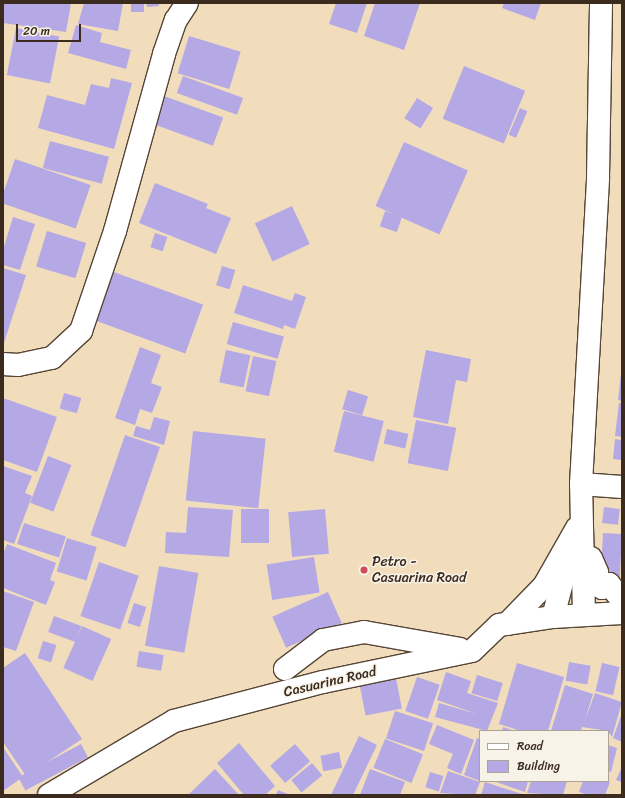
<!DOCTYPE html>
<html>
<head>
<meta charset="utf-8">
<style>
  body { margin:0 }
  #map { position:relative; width:625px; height:798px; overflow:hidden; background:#f1ddbc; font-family:Sriracha,sans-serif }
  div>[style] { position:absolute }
  .building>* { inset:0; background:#b4a9e5; transform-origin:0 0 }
  .roads { filter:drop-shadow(1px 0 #564536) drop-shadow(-1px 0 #564536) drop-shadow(0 1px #564536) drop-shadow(0 -1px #564536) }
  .minor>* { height:22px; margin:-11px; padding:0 11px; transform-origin:11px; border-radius:11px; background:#fff }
  .dots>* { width:11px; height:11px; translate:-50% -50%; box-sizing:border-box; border:2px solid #f7f3e8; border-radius:50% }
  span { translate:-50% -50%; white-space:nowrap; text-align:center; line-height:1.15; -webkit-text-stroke:3px #f7f3e8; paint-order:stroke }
  .poi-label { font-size:14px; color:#3b2a1e }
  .left { translate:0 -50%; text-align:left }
  .street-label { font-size:14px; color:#3b2a1e }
  .frame { position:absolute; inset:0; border:4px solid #3b2a1e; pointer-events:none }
  .legend { position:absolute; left:479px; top:730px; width:130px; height:52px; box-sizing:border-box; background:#f7f3e8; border:1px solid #aca397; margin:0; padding:5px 7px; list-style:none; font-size:12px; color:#3b2a1e }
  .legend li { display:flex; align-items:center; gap:8px; height:20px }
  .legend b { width:20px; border:1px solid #aca397 }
  .scale { position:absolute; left:16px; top:24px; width:65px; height:18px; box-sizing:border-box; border:2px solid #3b2a1e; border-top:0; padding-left:5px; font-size:12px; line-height:14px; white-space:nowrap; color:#3b2a1e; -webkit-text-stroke:3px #f7f3e8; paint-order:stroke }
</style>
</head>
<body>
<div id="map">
  <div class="building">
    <div style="clip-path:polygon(3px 3px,71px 3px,66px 32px,3px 23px)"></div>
    <div style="clip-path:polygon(84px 3px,123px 3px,118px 31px,78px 24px)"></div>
    <div style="left:131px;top:3px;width:13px;height:9px"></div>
    <div style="clip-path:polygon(146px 3px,158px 3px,159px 6px,147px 7px)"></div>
    <div style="clip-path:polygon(336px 3px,367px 3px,357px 33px,329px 24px)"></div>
    <div style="clip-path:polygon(375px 3px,420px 3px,404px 50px,364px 36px)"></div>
    <div style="clip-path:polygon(504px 3px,541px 3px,535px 20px,502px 8px)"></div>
    <div style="clip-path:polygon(76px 25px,102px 33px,100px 42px,131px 50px,126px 69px,68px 53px)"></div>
    <div style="left:16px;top:28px;width:44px;height:48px;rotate:11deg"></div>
    <div style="left:189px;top:36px;width:54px;height:39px;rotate:17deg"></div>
    <div style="left:464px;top:66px;width:66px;height:57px;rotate:22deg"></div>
    <div style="left:183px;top:76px;width:64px;height:18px;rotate:20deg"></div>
    <div style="clip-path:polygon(111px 78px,132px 83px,114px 149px,38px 128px,47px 95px,85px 105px,91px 84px,109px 88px)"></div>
    <div style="left:164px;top:96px;width:63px;height:30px;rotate:20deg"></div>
    <div style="left:417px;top:98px;width:19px;height:24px;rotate:32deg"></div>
    <div style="left:520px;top:108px;width:8px;height:29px;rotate:23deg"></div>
    <div style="left:50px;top:141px;width:61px;height:28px;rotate:15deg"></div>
    <div style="left:404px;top:142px;width:70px;height:70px;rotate:24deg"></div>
    <div style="left:15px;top:159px;width:80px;height:46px;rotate:19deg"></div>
    <div style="clip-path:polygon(155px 183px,208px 204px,206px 208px,231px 218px,216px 254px,139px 223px)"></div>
    <div style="left:292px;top:206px;width:42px;height:41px;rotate:65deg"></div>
    <div style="left:385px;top:211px;width:18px;height:16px;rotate:19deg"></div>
    <div style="clip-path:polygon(13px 217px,35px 224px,20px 270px,3px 265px,3px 250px)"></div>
    <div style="left:47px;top:231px;width:41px;height:37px;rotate:17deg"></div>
    <div style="left:155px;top:233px;width:13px;height:15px;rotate:18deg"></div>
    <div style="left:222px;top:266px;width:14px;height:20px;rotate:17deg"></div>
    <div style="clip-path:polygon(3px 268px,26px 275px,3px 346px)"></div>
    <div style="left:111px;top:271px;width:98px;height:52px;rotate:20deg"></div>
    <div style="clip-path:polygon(243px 285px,292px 301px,295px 293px,306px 297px,295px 329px,284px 325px,283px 329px,234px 313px)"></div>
    <div style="left:233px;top:322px;width:53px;height:23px;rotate:16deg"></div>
    <div style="clip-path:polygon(140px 347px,161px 355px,151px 383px,162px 387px,152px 413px,140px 409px,135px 425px,115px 418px)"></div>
    <div style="left:226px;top:350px;width:25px;height:33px;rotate:12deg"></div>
    <div style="clip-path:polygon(426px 350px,471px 359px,467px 382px,456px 380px,448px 424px,413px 417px)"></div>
    <div style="left:253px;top:356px;width:24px;height:36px;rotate:12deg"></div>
    <div style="clip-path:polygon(622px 365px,622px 401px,618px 400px)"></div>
    <div style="left:348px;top:390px;width:21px;height:20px;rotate:17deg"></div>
    <div style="left:64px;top:393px;width:18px;height:16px;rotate:16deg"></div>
    <div style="clip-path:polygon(3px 398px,57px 417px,37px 472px,3px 460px)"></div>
    <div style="clip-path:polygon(619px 403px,622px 403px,622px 437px,615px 436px)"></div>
    <div style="left:344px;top:411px;width:41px;height:42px;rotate:14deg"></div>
    <div style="clip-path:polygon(154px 417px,170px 421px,164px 445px,133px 436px,136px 426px,150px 430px)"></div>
    <div style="left:416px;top:420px;width:41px;height:44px;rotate:11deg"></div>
    <div style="left:387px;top:429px;width:22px;height:15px;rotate:13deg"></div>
    <div style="left:193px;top:431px;width:73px;height:70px;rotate:6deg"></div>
    <div style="left:125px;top:435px;width:37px;height:106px;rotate:19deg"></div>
    <div style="clip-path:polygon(615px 439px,622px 440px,622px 460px,613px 459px)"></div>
    <div style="left:48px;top:456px;width:25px;height:50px;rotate:21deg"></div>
    <div style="clip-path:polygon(3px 466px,32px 476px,25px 493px,32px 496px,14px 544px,3px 540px)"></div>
    <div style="clip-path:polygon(188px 507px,233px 510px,229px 557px,165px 553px,166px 532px,186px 533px)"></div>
    <div style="left:604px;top:507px;width:16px;height:16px;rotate:7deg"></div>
    <div style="left:241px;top:509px;width:28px;height:34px"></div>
    <div style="left:325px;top:509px;width:45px;height:37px;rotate:85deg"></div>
    <div style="left:24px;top:523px;width:44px;height:22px;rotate:18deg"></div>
    <div style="left:603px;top:533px;width:19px;height:44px;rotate:3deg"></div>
    <div style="left:67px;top:538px;width:31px;height:35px;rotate:17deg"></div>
    <div style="clip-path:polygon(7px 544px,56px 563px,50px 580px,55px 582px,46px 605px,3px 588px,3px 554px)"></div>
    <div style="left:314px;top:557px;width:36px;height:48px;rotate:81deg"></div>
    <div style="left:99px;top:562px;width:42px;height:57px;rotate:19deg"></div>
    <div style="left:159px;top:566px;width:40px;height:81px;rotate:10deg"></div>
    <div style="clip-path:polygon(3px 591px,34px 602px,16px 651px,3px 647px)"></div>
    <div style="left:328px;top:592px;width:34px;height:61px;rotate:66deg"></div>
    <div style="left:134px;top:603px;width:13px;height:21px;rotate:18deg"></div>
    <div style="left:54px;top:616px;width:29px;height:17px;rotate:20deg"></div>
    <div style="left:82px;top:626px;width:32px;height:46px;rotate:24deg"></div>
    <div style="left:43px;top:641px;width:14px;height:18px;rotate:17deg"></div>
    <div style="left:139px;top:651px;width:25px;height:16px;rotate:9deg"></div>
    <div style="clip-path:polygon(25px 653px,82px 739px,26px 776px,3px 742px,3px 668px)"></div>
    <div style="left:569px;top:662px;width:22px;height:19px;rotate:10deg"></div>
    <div style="clip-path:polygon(517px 663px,564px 677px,548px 731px,521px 731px,499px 724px)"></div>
    <div style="left:602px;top:663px;width:18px;height:29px;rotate:13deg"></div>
    <div style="clip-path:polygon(446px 672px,471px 681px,467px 693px,498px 703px,487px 731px,435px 717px,439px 703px,477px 714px,437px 700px)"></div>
    <div style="left:477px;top:675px;width:27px;height:19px;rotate:17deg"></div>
    <div style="left:417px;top:677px;width:24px;height:36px;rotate:19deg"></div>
    <div style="left:396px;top:678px;width:31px;height:37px;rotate:79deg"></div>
    <div style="clip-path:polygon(565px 685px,593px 694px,584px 723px,595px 693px,622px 702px,612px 737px,608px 731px,582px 727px,581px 731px,551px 731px)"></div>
    <div style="left:395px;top:711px;width:40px;height:29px;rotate:18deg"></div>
    <div style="clip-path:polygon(622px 713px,622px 742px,613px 738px)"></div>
    <div style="clip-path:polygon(437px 725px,474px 740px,461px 774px,447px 768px,453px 754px,429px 744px)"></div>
    <div style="clip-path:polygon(503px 727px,514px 731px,502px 731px)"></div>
    <div style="clip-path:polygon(359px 736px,377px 745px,353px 795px,331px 795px)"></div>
    <div style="clip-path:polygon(477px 738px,480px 739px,480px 781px,464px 775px)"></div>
    <div style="left:385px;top:739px;width:41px;height:31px;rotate:22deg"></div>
    <div style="clip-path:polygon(239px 743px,275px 786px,265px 795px,244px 795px,217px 763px)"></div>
    <div style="left:81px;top:744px;width:15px;height:71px;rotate:62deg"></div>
    <div style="left:295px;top:744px;width:23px;height:33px;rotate:49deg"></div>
    <div style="clip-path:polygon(608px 745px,617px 748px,611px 772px,608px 771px)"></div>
    <div style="clip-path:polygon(3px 747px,23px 777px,3px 791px)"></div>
    <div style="left:339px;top:752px;width:16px;height:19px;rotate:79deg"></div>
    <div style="left:312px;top:763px;width:16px;height:27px;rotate:50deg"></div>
    <div style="clip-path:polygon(622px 767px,622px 782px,616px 780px)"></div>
    <div style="clip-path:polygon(215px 769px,239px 795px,188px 795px)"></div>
    <div style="clip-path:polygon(370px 769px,405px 782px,400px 795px,360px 795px)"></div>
    <div style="clip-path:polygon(448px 771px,480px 782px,475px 795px,440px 793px)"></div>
    <div style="left:430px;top:772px;width:14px;height:16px;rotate:17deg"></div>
    <div style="clip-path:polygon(493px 781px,528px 781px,525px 792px)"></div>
    <div style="clip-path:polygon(531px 781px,567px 781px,563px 795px,527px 793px)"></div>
    <div style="clip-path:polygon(583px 781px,606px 781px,610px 782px,605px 795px,588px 795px,579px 792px)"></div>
    <div style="clip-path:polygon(485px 782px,525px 795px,481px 795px)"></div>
    <div style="clip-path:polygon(278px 790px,290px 795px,276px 795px)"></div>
  </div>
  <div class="roads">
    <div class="minor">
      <div style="left:3px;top:364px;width:15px;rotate:4deg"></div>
      <div style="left:18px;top:365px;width:35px;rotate:-12deg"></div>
      <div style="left:52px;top:358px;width:40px;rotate:-43deg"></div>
      <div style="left:81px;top:331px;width:106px;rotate:-71.2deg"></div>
      <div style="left:115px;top:231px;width:184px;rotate:-74.5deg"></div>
      <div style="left:164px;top:54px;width:36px;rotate:-71deg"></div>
      <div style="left:176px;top:20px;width:20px;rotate:-57deg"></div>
      <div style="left:581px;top:484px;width:41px;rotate:4.2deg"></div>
      <div style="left:591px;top:558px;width:15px;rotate:67deg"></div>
      <div style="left:597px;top:572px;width:4px;rotate:146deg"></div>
      <div style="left:594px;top:574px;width:16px;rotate:60deg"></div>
      <div style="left:602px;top:588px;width:8px;rotate:-30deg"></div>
      <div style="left:609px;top:584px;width:21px;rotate:51deg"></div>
      <div style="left:584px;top:614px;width:130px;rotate:-91.3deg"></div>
      <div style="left:581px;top:484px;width:307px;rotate:-86.8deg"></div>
      <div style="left:598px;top:177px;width:174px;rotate:-89deg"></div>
      <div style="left:553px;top:617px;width:59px;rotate:-75.3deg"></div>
      <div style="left:507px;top:624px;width:53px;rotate:-45.8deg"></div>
      <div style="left:544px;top:586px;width:67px;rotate:-60.4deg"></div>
      <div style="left:285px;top:669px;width:48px;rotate:-37.3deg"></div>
      <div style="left:323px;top:640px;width:42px;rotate:-11deg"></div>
      <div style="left:364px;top:632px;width:97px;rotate:10deg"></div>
      <div style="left:49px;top:795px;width:145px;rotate:-30.6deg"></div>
      <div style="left:174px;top:721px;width:154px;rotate:-14.7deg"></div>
      <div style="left:323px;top:682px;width:152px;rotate:-11.8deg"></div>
      <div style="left:472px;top:651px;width:37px;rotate:-44deg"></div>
      <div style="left:499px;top:625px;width:55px;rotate:-8.4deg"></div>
      <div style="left:553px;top:617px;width:69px;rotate:-3.3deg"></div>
    </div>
  </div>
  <div class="dots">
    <div style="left:364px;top:570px;background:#d1495b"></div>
  </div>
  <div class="poi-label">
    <span class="left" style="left:372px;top:570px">Petro -<br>Casuarina Road</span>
  </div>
  <div class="street-label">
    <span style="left:330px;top:682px;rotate:-13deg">Casuarina Road</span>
  </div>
  <div class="frame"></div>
  <ul class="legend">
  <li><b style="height:5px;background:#fff"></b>Road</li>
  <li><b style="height:11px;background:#b4a9e5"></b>Building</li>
  </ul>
  <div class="scale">20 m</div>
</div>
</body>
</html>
